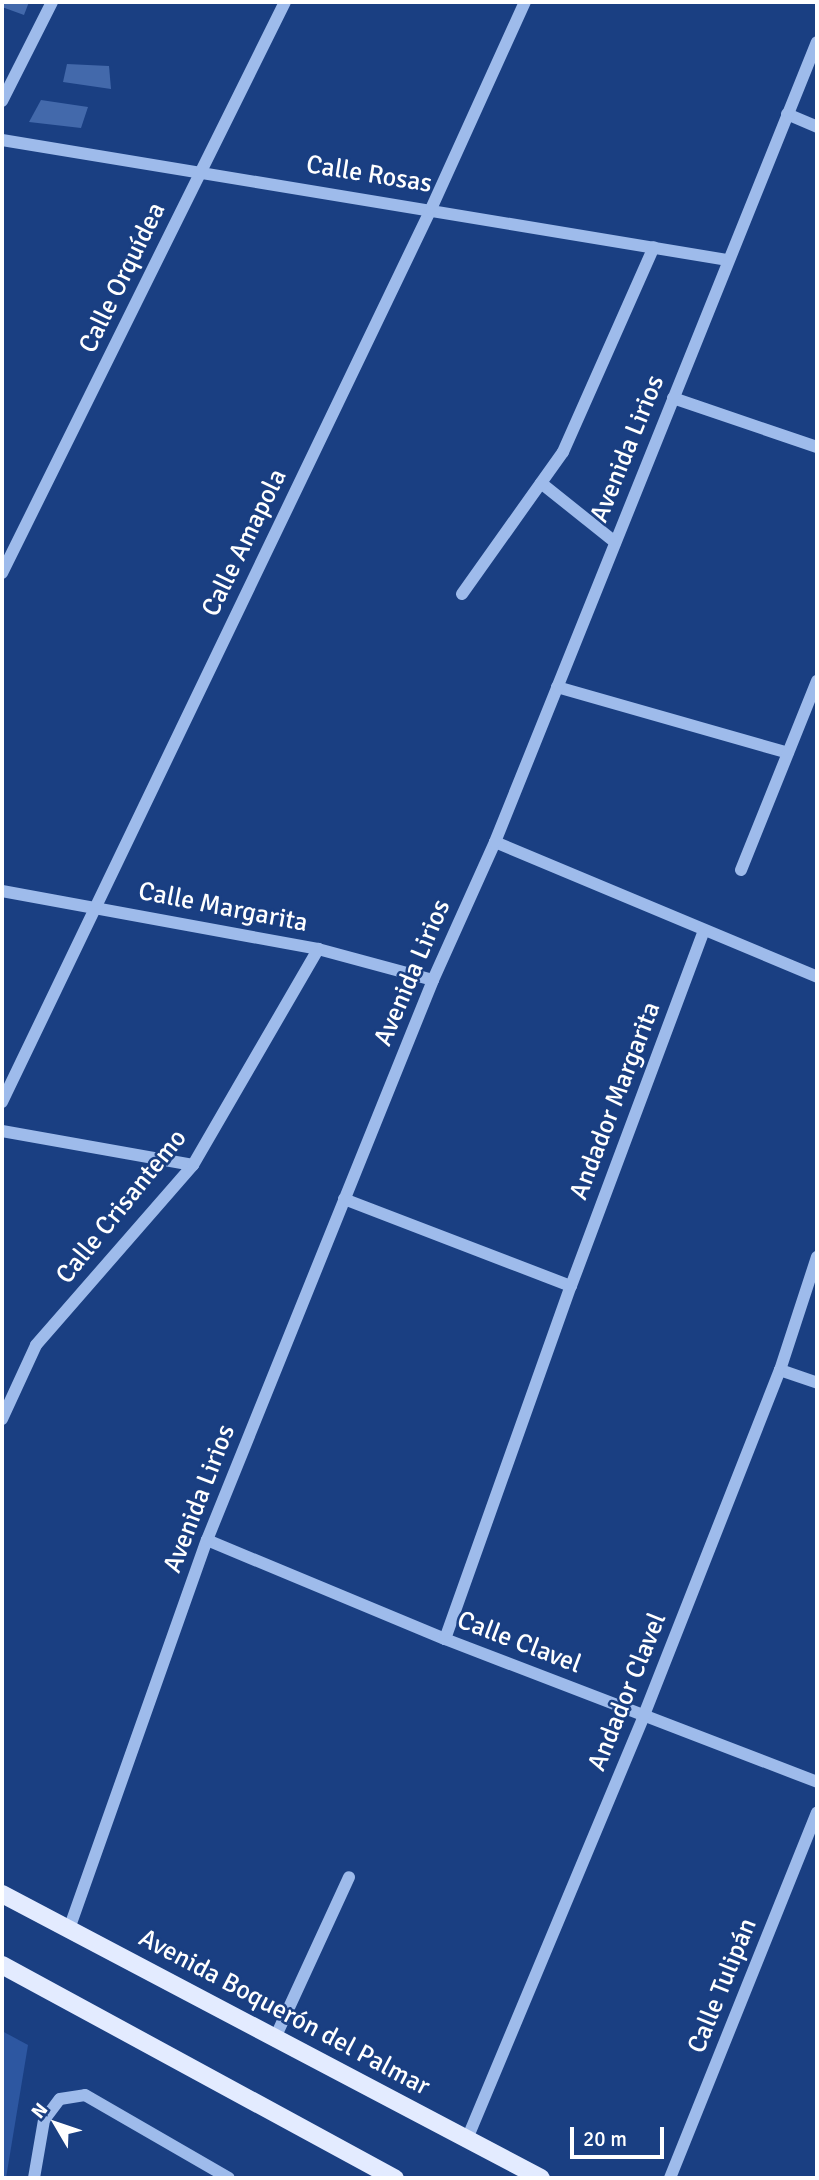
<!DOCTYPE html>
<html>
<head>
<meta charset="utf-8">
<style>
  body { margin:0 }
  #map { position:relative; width:819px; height:2180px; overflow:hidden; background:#1a3f82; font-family:Signika,sans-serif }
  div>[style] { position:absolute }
  .green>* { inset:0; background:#2d57a1 }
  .building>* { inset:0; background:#4369ab }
  .minor>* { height:12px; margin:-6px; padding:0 6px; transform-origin:6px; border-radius:6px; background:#9ebbeb }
  .major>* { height:18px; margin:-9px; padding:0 9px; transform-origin:9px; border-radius:9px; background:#e3ebff }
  span { translate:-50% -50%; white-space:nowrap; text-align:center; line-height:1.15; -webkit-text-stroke:5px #1a3f82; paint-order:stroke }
  .street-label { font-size:26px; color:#fff }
  .frame { position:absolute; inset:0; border:4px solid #fff; pointer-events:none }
  .north { position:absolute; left:21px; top:2089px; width:70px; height:70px; -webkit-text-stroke:5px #1a3f82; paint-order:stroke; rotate:309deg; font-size:19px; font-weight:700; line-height:28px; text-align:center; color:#fff }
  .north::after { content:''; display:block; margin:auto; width:24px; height:32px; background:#fff; clip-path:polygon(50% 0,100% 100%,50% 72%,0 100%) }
  .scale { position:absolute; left:570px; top:2127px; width:94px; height:32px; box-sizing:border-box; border:4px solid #fff; border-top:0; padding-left:9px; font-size:21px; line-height:24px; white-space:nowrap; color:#fff; -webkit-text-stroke:5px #1a3f82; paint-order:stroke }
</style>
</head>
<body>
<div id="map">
  <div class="green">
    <div style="clip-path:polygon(2px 2031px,28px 2045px,6px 2178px,2px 2178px)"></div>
  </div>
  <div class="building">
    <div style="clip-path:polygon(2px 2px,29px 2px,24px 15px,2px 7px)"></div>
    <div style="clip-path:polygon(67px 64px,109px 66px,111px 89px,63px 82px)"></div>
    <div style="clip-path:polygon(41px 100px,88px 107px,81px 128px,29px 122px)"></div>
  </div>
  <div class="minor">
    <div style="left:2px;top:101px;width:111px;rotate:-63.2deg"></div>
    <div style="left:787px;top:114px;width:33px;rotate:23deg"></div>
    <div style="left:2px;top:140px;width:736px;rotate:9.39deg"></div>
    <div style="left:673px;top:398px;width:152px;rotate:18.8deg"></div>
    <div style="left:541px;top:483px;width:95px;rotate:38.6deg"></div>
    <div style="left:2px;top:573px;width:637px;rotate:-63.64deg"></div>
    <div style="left:462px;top:594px;width:174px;rotate:-54.6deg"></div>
    <div style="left:563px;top:452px;width:224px;rotate:-66.1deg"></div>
    <div style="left:557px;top:687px;width:240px;rotate:15.9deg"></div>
    <div style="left:495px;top:842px;width:349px;rotate:22.7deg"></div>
    <div style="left:741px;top:870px;width:204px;rotate:-68.1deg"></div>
    <div style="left:2px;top:891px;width:321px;rotate:10.4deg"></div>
    <div style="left:318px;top:949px;width:119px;rotate:15.1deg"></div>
    <div style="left:2px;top:1102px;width:991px;rotate:-64.34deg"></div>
    <div style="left:431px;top:209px;width:227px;rotate:-65.6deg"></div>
    <div style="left:2px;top:1131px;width:194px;rotate:10.1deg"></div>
    <div style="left:344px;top:1199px;width:243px;rotate:21deg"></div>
    <div style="left:780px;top:1370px;width:39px;rotate:19deg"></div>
    <div style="left:2px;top:1419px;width:81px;rotate:-65.3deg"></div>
    <div style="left:36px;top:1345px;width:239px;rotate:-48.9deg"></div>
    <div style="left:193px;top:1165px;width:250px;rotate:-59.9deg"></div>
    <div style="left:207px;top:1540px;width:258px;rotate:22.6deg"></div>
    <div style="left:445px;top:1639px;width:399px;rotate:21deg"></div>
    <div style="left:445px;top:1639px;width:375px;rotate:-70.4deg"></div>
    <div style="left:571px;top:1286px;width:379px;rotate:-69.5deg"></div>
    <div style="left:69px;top:1929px;width:413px;rotate:-70.5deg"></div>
    <div style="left:207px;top:1540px;width:604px;rotate:-68.02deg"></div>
    <div style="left:433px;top:980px;width:151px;rotate:-65.8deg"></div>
    <div style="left:495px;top:842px;width:862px;rotate:-68.08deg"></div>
    <div style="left:275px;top:2038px;width:177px;rotate:-65.3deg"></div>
    <div style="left:467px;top:2139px;width:459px;rotate:-67.3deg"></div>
    <div style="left:644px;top:1715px;width:371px;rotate:-68.5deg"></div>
    <div style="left:780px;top:1370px;width:119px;rotate:-71.9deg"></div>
    <div style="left:34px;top:2178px;width:59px;rotate:-80.2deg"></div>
    <div style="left:44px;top:2120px;width:26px;rotate:-53deg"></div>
    <div style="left:60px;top:2099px;width:25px;rotate:-9deg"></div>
    <div style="left:85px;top:2095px;width:166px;rotate:30deg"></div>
    <div style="left:670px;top:2178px;width:394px;rotate:-68.1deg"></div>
  </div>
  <div class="major">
    <div style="left:2px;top:1894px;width:609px;rotate:27.78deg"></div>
    <div style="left:2px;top:1965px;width:447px;rotate:28.5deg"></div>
  </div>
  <div class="street-label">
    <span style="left:369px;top:175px;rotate:9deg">Calle Rosas</span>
    <span style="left:123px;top:278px;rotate:-64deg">Calle Orquídea</span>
    <span style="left:628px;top:449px;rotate:-68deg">Avenida Lirios</span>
    <span style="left:245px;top:543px;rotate:-64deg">Calle Amapola</span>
    <span style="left:223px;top:908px;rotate:11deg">Calle Margarita</span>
    <span style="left:413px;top:973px;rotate:-67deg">Avenida Lirios</span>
    <span style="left:616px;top:1101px;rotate:-69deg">Andador Margarita</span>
    <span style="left:122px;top:1207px;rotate:-51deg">Calle Crisantemo</span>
    <span style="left:200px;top:1499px;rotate:-69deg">Avenida Lirios</span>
    <span style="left:519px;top:1643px;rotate:21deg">Calle Clavel</span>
    <span style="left:628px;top:1692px;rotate:-68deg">Andador Clavel</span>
    <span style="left:723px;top:1986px;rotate:-68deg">Calle Tulipán</span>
    <span style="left:284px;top:2013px;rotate:28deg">Avenida Boquerón del Palmar</span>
  </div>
  <div class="frame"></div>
  <div class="north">N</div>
  <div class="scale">20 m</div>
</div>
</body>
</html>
